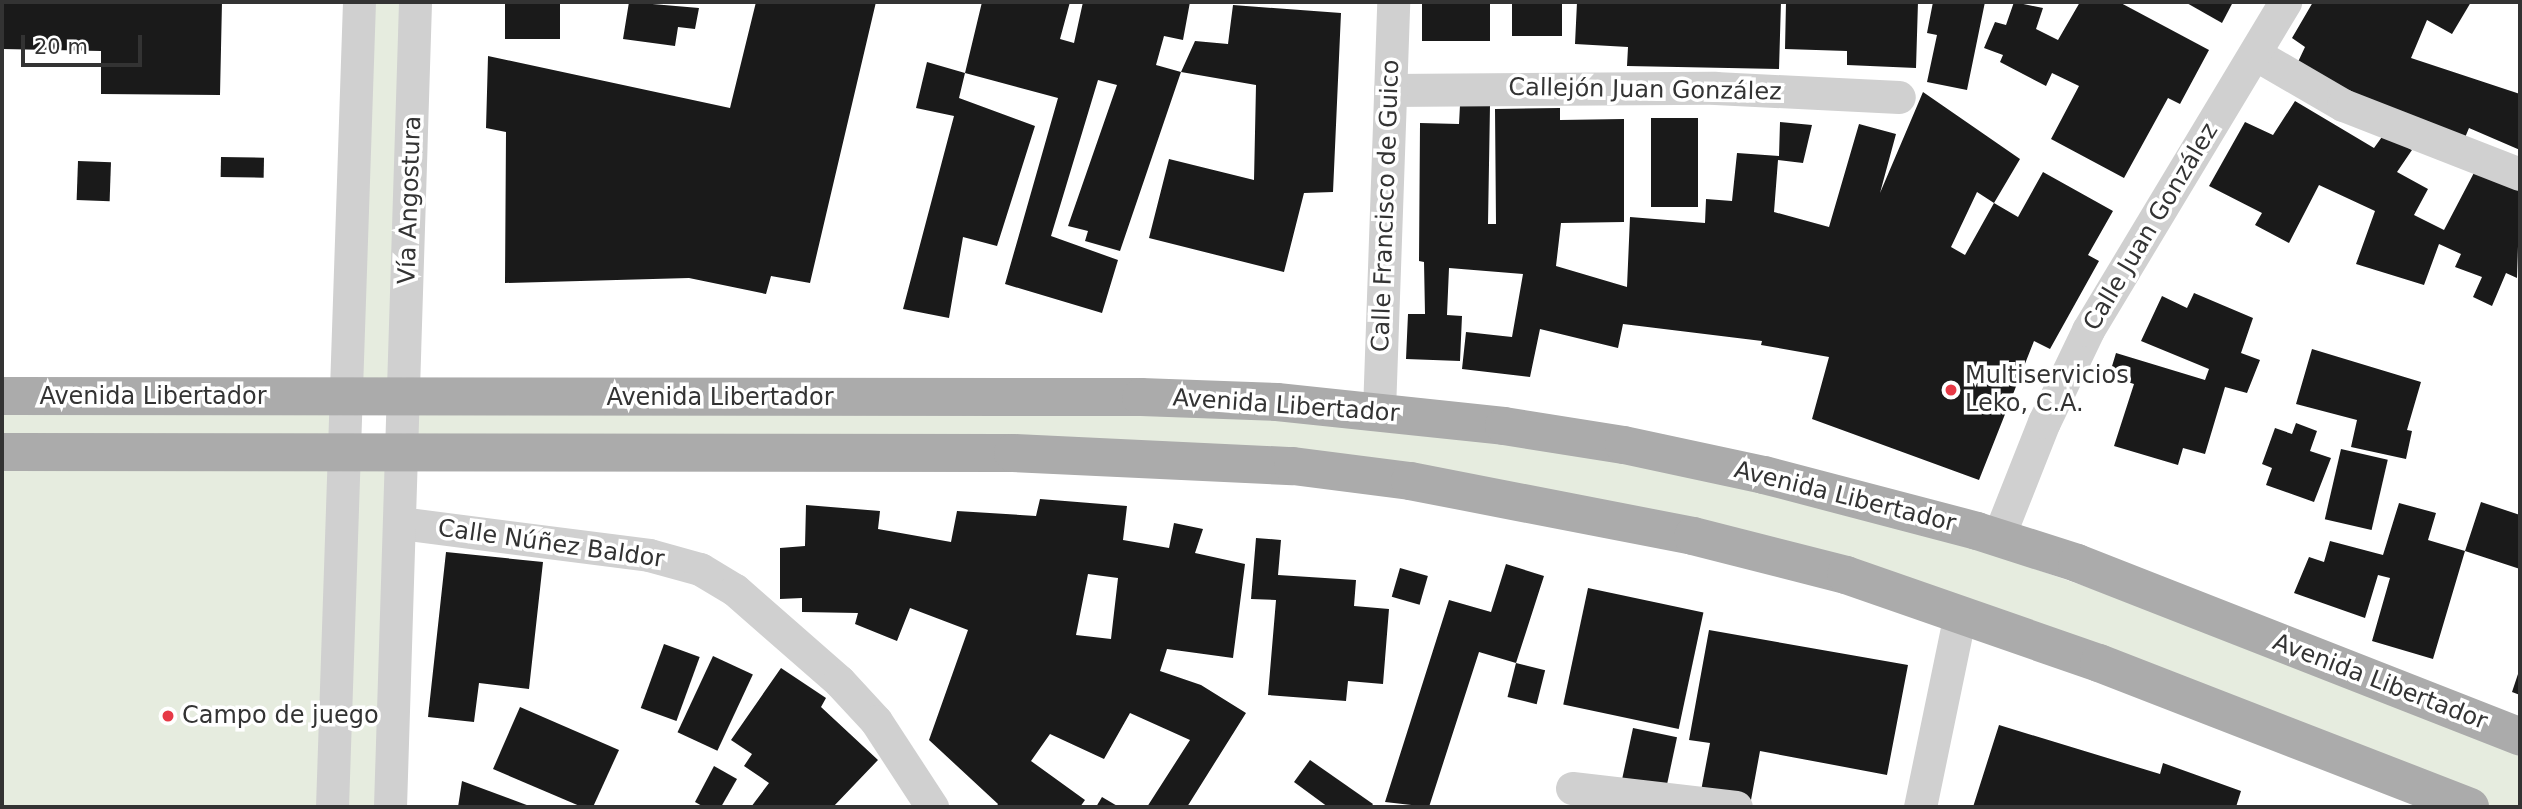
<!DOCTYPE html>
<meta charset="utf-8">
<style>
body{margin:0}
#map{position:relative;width:2522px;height:809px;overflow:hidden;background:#fff;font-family:"DejaVu Sans",sans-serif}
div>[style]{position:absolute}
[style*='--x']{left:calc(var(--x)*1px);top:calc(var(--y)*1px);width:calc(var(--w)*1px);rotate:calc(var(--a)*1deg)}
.green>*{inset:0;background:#e6ecdf}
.building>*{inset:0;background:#1a1a1a;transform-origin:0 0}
.minor>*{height:33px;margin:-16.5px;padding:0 16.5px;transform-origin:16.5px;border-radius:16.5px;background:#d0d0d0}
.primary>*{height:38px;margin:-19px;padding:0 19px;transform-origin:19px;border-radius:19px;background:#ababab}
.dots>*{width:19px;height:19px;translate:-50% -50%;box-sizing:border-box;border:4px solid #fff;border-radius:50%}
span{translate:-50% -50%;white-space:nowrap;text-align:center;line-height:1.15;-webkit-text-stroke:7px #fff;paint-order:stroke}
.street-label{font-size:24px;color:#333}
.poi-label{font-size:24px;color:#333}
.left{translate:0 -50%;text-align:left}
.frame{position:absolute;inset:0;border:4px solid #333;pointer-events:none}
.scale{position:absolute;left:21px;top:35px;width:121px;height:32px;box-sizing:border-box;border:4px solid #333;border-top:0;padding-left:9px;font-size:21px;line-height:24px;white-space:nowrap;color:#333;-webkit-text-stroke:5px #fff;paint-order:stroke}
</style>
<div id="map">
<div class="green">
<div style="clip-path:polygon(evenodd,359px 2px,415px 2px,404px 397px,1141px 397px,1764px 475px,2520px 737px,2520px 807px,2471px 807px,1960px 613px,1410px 481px,403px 451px,390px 807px,2px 807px,2px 396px,345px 397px,359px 2px,345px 397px,404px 398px,402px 451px,343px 451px,345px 397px)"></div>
</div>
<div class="building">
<div style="clip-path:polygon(2px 2px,222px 2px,220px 95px,101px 94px,101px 51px,2px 49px)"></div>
<div style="left:505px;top:2px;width:55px;height:37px"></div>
<div style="clip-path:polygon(629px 2px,699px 8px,695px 29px,678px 27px,675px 46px,623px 39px)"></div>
<div style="clip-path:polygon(756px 2px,876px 2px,810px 283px,771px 276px,766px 294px,689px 278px,505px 283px,506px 132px,486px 128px,488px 56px,730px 108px)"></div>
<div style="clip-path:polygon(982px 2px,1070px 2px,1060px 39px,1074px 43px,1083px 2px,1190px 2px,1183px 40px,1164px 36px,1156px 65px,1181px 72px,1120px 251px,1085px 241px,1088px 231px,1068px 226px,1117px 85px,1098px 80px,1051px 236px,1118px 260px,1102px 313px,1005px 284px,1058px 98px,965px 73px)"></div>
<div style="left:1422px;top:2px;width:68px;height:39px"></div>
<div style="left:1512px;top:2px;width:50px;height:34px"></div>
<div style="clip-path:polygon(1577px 2px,1781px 2px,1779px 69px,1627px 66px,1628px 47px,1575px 44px)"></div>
<div style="clip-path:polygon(1786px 2px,1918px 2px,1916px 68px,1847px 65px,1847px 51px,1785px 49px)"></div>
<div style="clip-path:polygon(1933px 2px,1985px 2px,1967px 90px,1927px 82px,1937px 35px,1927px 33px)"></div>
<div style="clip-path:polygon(2014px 2px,2043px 8px,2036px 29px,2058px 40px,2080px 2px,2119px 2px,2209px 50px,2180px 104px,2168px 98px,2124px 178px,2051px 139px,2079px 86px,2052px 73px,2046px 86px,2000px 62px,2003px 55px,1984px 48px,1995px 22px,2006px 25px)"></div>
<div style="clip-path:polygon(2185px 2px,2233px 2px,2222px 23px)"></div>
<div style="clip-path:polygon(2313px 2px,2471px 2px,2452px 34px,2427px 20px,2411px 58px,2520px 94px,2520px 150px,2469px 128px,2464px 140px,2386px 113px,2297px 64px,2305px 47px,2292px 38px)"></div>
<div style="clip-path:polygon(1233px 5px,1341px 13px,1333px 192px,1304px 193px,1284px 272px,1149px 238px,1169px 159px,1254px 180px,1256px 85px,1181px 72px,1195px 41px,1228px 44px)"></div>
<div style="clip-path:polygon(927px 62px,965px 73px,959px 98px,1035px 126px,997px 246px,963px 237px,949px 318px,903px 309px,954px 116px,916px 108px)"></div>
<div style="clip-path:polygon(1923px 92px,2020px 159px,1994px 203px,1977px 192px,1951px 247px,1965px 255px,1994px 203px,2018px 217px,2043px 172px,2113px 211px,2088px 255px,2099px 261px,2050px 349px,2034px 341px,1979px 480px,1812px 419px,1829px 357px,1761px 345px,1762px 341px,1623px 324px,1618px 348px,1540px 329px,1530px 377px,1462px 369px,1466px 332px,1512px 337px,1523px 274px,1449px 268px,1447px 315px,1462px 316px,1460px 361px,1406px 359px,1408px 314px,1425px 314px,1424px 262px,1419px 261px,1420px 123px,1459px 124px,1460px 105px,1490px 105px,1488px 224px,1496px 224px,1495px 109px,1560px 108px,1560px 120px,1624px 119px,1624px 222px,1561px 223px,1556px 266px,1627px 287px,1630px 217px,1705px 223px,1706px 199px,1732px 201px,1737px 153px,1779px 156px,1780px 122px,1812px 125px,1803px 163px,1778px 160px,1774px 212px,1829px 227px,1859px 124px,1896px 134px,1880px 193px)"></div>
<div style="clip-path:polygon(2295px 101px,2374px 148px,2384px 134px,2412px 150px,2397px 172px,2428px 189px,2414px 215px,2444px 230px,2477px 167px,2520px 184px,2517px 278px,2506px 273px,2492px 306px,2473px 297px,2482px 277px,2455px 267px,2461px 254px,2439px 244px,2424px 285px,2356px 264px,2375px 211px,2319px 185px,2289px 243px,2255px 225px,2262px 213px,2209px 186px,2245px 122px,2273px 135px)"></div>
<div style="left:1651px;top:118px;width:47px;height:89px"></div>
<div style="left:221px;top:157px;width:43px;height:20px;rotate:1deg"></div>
<div style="left:78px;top:161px;width:33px;height:39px;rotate:2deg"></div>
<div style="clip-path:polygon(2194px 293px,2253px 318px,2241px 353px,2260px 360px,2247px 393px,2225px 387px,2205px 454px,2183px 448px,2178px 465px,2114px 446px,2134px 384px,2109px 376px,2116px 353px,2205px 380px,2209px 369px,2141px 341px,2162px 296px,2187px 308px)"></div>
<div style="clip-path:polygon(2312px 349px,2421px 382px,2407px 430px,2412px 431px,2406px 459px,2351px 447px,2357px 420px,2296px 404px)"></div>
<div style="clip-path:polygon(2296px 423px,2317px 431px,2310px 451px,2331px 458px,2314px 502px,2266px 485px,2272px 468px,2262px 464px,2275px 428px,2292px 434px)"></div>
<div style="left:2341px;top:449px;width:48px;height:72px;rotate:13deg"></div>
<div style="clip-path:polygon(evenodd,1040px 499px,1127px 506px,1123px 540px,1169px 548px,1174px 523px,1203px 529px,1195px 553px,1245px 564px,1233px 658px,1167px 649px,1160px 671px,1201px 685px,1246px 713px,1187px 807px,1147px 807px,1190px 740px,1130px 713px,1104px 759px,1050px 734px,1031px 761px,1085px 800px,1080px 807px,996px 807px,998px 804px,929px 740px,968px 630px,910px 608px,897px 641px,855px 624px,858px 613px,802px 612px,802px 598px,780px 599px,780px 548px,805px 546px,806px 505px,880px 511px,878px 529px,951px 542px,957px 511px,1036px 516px,1040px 499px,1088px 574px,1118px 578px,1111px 639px,1076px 635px,1088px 574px)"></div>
<div style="clip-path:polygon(2481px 502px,2520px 515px,2520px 569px,2465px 551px,2433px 659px,2372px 641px,2390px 578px,2378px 575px,2365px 618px,2294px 593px,2309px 557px,2324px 562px,2330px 541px,2383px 555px,2399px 503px,2436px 513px,2428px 540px,2465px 551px)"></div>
<div style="clip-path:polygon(1256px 538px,1281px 540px,1278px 575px,1356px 580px,1354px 606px,1389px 609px,1383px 684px,1348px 681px,1346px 701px,1268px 695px,1276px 600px,1251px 599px)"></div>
<div style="clip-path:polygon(446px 552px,543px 562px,529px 689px,479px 683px,474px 722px,428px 717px)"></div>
<div style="clip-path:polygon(1506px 564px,1544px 576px,1516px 663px,1479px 652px,1429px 807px,1385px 802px,1449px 600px,1491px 612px)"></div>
<div style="left:1400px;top:568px;width:29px;height:30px;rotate:16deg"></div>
<div style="left:1588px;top:588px;width:118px;height:119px;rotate:12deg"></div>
<div style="clip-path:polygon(1709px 630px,1908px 665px,1887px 775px,1760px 751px,1751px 800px,1701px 791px,1710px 743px,1689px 740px)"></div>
<div style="left:664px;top:644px;width:38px;height:68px;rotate:20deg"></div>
<div style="left:713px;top:656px;width:44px;height:84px;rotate:25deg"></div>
<div style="left:1516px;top:663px;width:30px;height:35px;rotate:14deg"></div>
<div style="clip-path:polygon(781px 668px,826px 698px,821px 707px,878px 760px,833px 807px,751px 807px,769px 783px,744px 766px,752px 754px,731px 740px)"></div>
<div style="clip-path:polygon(2520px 668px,2520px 695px,2512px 692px)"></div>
<div style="clip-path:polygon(520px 707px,619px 750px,593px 807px,582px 807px,493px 769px)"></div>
<div style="clip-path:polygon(1999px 725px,2160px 774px,2163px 763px,2241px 791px,2236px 807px,1973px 807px)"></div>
<div style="left:1633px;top:728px;width:45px;height:55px;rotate:12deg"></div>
<div style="clip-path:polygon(1310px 760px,1373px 804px,1371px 807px,1328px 807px,1294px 782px)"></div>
<div style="clip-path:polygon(714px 766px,737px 779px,721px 807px,704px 807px,695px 802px)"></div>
<div style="clip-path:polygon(462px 781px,532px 807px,458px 807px)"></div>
<div style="clip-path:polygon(1102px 797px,1119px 807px,1096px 807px)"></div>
</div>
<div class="minor">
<div style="--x:2255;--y:54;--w:102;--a:30.1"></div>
<div style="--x:2343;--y:105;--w:190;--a:21.3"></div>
<div style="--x:1390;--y:90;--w:325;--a:-0.4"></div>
<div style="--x:1715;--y:88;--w:184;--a:2.8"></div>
<div style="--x:1379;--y:411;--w:409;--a:-88"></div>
<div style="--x:400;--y:523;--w:251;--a:7.3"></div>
<div style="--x:649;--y:555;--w:53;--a:15.4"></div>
<div style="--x:700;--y:569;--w:41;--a:31"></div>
<div style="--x:735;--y:590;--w:138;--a:41.2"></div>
<div style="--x:839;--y:681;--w:54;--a:47.2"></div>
<div style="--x:876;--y:721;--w:103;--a:56.9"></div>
<div style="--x:1998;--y:538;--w:125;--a:-68.4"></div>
<div style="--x:2044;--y:422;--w:102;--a:-64.4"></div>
<div style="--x:2088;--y:330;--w:383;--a:-59"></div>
<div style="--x:1572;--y:788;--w:165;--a:6.6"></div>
<div style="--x:332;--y:807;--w:805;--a:-88.08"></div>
<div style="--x:390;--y:807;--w:805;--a:-88.22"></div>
<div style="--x:1920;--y:807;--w:198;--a:-78.3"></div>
</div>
<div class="primary">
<div style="--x:2;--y:396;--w:1139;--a:0.05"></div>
<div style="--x:1141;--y:397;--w:136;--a:2.1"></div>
<div style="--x:1277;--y:402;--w:228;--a:6"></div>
<div style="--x:1504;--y:426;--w:121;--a:9"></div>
<div style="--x:1624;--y:445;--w:143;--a:12.1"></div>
<div style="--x:1764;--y:475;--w:220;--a:14.7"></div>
<div style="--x:1977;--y:531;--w:105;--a:17.7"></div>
<div style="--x:2077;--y:563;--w:476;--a:21.4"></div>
<div style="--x:2;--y:452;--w:1011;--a:0.06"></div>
<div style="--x:1013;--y:453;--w:280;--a:2.7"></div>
<div style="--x:1293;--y:466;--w:118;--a:7.3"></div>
<div style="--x:1410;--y:481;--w:288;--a:11"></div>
<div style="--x:1693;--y:536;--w:158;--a:14.3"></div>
<div style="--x:1846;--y:575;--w:268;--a:19.2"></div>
<div style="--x:2099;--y:663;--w:398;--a:21.2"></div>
</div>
<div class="dots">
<div style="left:1951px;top:390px;background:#e63946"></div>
<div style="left:168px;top:716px;background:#e63946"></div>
</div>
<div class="street-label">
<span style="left:1645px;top:90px;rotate:1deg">Callejón Juan González</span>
<span style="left:410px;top:200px;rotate:-88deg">Vía Angostura</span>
<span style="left:1386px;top:206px;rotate:-88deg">Calle Francisco de Guico</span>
<span style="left:2151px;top:227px;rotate:-59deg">Calle Juan González</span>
<span style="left:153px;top:397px">Avenida Libertador</span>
<span style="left:720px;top:398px">Avenida Libertador</span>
<span style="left:1286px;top:406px;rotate:4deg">Avenida Libertador</span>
<span style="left:1845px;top:497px;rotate:14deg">Avenida Libertador</span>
<span style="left:551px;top:544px;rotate:8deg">Calle Núñez Baldor</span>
<span style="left:2380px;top:682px;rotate:21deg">Avenida Libertador</span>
</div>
<div class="poi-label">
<span class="left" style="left:1965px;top:390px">Multiservicios<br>Leko, C.A.</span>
<span class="left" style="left:182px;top:716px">Campo de juego</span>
</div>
<div class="frame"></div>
<div class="scale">20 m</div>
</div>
